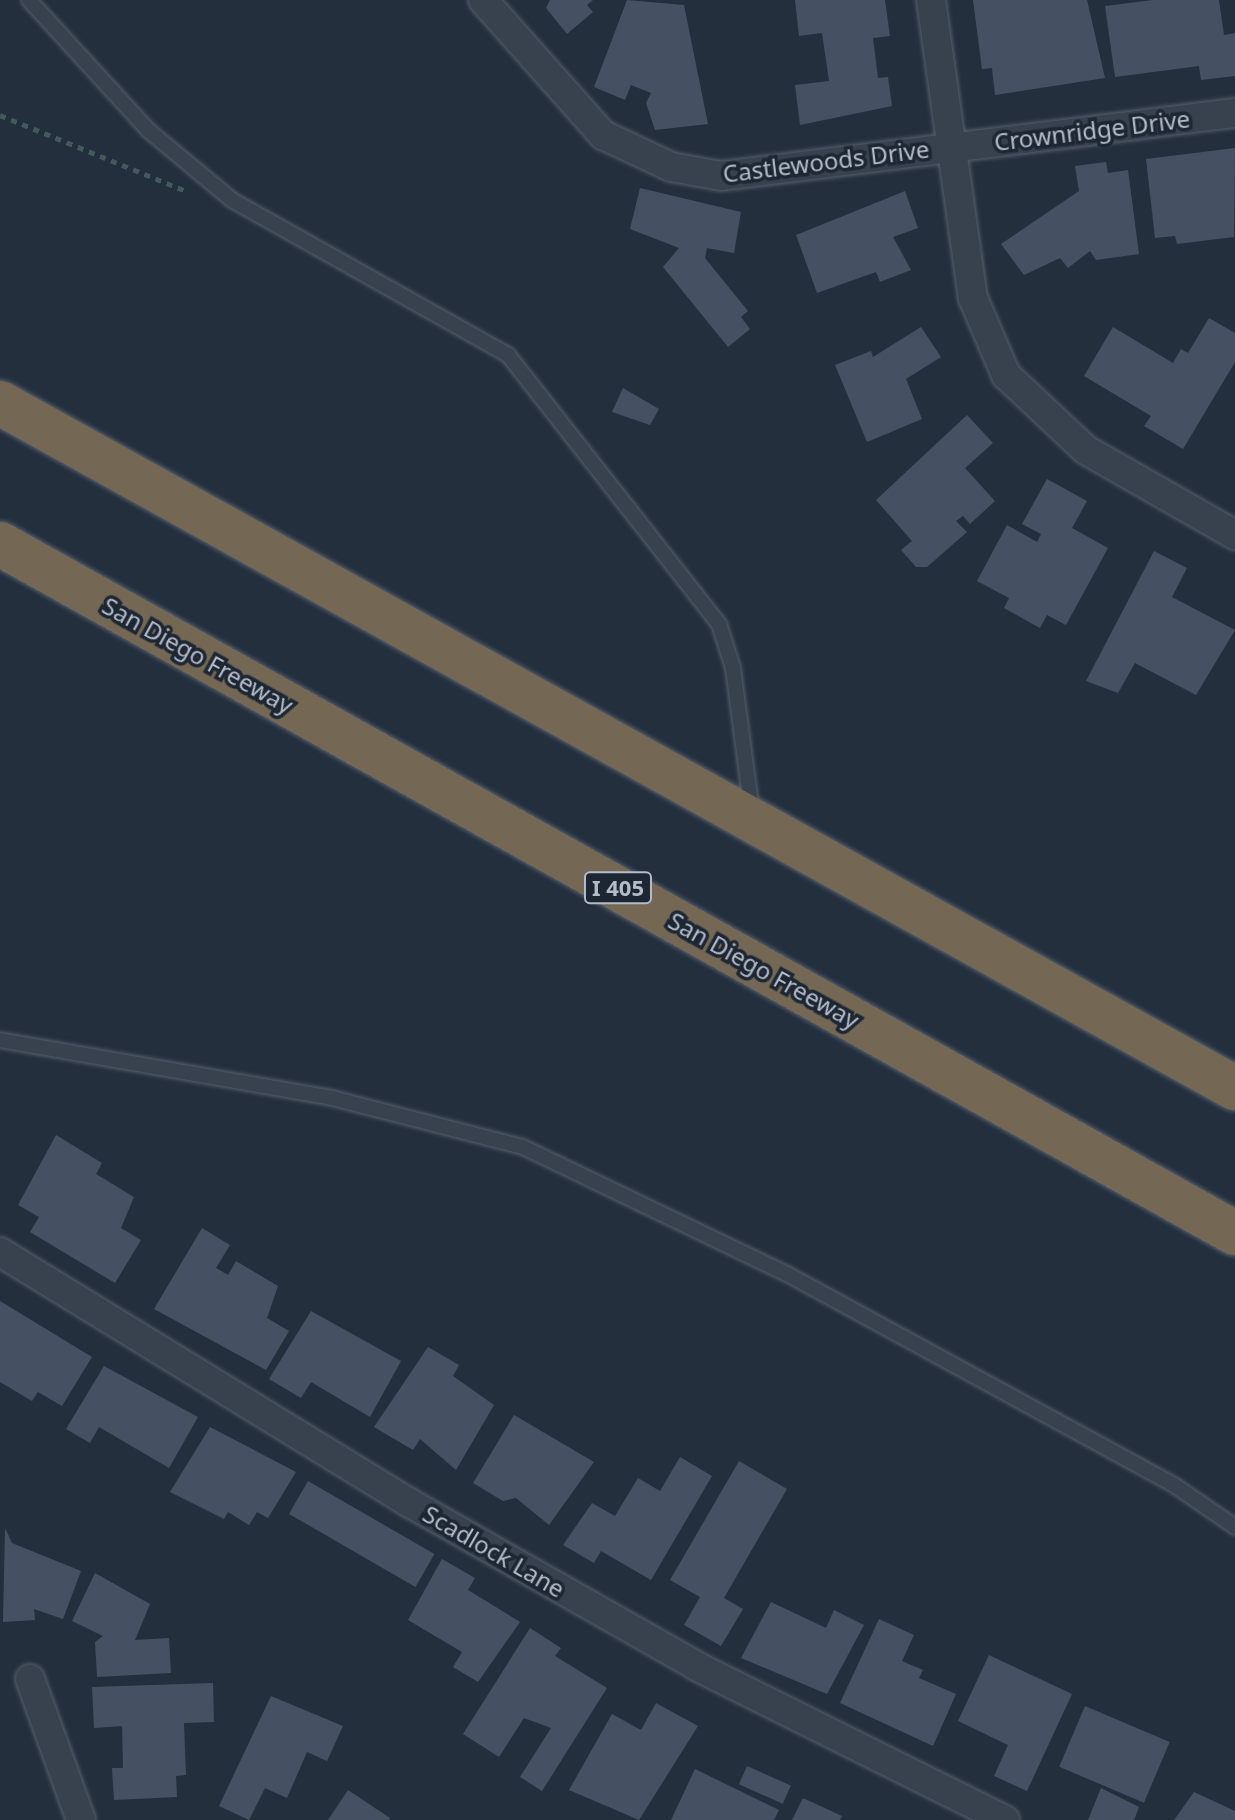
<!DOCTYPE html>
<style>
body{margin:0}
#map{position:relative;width:1235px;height:1820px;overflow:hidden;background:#242f3e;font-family:"Noto Sans",sans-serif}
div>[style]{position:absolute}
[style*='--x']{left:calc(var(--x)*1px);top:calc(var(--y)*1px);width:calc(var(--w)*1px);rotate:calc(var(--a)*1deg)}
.building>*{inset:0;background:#455162;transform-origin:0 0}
.path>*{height:5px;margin-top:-2.5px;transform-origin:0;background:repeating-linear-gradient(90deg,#44595c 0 6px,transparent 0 12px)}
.roads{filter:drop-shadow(0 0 2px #565f6c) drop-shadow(0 0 2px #565f6c)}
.service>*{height:14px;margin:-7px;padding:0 7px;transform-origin:7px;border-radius:7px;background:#38414e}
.minor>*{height:28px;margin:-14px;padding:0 14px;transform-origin:14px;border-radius:14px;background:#38414e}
.motorway>*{height:44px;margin:-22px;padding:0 22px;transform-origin:22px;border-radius:22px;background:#746855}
span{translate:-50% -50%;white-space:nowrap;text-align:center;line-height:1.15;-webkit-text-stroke:7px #1d2633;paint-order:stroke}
.shield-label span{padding:2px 6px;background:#1d2633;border:2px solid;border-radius:6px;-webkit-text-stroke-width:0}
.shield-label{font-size:22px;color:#b4bcc9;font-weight:700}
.street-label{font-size:24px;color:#b4bcc9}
</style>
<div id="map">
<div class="building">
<div style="clip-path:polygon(550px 0,593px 0,587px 5px,593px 12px,567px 34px,546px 8px)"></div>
<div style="clip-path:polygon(627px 0,684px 5px,708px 124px,655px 130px,646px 103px,651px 93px,631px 85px,625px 100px,594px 87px)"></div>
<div style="clip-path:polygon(795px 0,885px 0,890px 36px,873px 38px,878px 78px,888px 77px,892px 106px,800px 125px,795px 85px,829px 81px,822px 33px,799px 36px)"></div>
<div style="clip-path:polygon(973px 0,1087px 0,1105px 78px,995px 95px,992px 68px,982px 69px)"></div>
<div style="clip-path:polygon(1153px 0,1219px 0,1224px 35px,1235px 33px,1235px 76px,1201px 80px,1199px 66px,1115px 77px,1105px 6px)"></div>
<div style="clip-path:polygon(1235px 148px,1234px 237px,1177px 244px,1175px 236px,1155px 238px,1146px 159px)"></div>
<div style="clip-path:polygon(1106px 162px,1108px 173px,1128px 170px,1139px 254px,1096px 260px,1090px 251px,1068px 268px,1060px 258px,1024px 275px,1001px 244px,1079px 191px,1075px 166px)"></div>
<div style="clip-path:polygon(640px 188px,741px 212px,734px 253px,707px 248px,705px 258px,748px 311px,741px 317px,750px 329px,728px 347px,663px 267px,679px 248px,630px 229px)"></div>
<div style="clip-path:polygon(905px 191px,918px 228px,893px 237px,911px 270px,880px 282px,876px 272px,817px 293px,796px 235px)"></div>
<div style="clip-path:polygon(1209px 318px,1235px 333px,1235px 362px,1183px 449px,1144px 426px,1151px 416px,1084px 376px,1113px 327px,1173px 363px,1181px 349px,1188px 353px)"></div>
<div style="clip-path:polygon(921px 327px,941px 357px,906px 379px,922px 419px,867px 442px,835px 365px,871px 351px,873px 357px)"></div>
<div style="clip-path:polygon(623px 388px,659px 409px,650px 425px,612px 412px)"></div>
<div style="clip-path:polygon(967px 415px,993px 443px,965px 468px,995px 501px,970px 524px,963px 516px,956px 521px,967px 532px,927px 567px,916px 567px,901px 550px,912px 541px,876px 500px)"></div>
<div style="clip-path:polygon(1047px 479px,1087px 501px,1072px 528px,1108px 548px,1066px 625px,1047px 615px,1040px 628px,1004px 608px,1009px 598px,977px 581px,1007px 525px,1037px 542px,1041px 534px,1022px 524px)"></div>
<div style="clip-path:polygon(1154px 551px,1187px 568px,1172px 597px,1235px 630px,1196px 695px,1135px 663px,1118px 693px,1086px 681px)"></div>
<div style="clip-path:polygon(56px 1135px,102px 1163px,96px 1174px,134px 1197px,121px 1228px,141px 1240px,115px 1283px,30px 1232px,39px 1217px,18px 1205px)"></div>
<div style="clip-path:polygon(202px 1228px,230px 1245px,216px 1268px,228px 1275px,236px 1261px,278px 1286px,267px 1318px,289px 1331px,266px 1370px,154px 1309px)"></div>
<div style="clip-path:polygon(0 1301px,92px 1357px,62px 1406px,38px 1392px,32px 1401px,0 1382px)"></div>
<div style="clip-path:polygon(311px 1311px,401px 1361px,370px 1417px,311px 1382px,301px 1398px,269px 1379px)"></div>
<div style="clip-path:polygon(428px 1347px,459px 1365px,453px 1376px,494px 1405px,456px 1470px,420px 1439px,413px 1450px,374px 1427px)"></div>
<div style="clip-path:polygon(104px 1366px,198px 1417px,169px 1468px,99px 1427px,90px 1443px,66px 1429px)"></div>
<div style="clip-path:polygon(514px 1415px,594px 1462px,549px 1525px,516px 1498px,503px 1501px,473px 1483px)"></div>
<div style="clip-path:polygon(210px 1427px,296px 1472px,268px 1518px,257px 1512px,249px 1525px,228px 1512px,224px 1519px,170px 1492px)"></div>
<div style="clip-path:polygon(680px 1457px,712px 1476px,651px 1580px,601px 1551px,594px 1563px,563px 1545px,592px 1503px,615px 1516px,638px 1478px,660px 1491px)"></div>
<div style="clip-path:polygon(739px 1461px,787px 1489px,724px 1598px,743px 1609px,721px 1646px,684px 1625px,700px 1597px,670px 1580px)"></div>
<div style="left:308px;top:1481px;width:146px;height:38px;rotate:30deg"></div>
<div style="clip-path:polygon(5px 1528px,12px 1543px,81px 1571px,63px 1619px,34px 1609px,35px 1620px,3px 1622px)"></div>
<div style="clip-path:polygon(442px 1559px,475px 1578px,468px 1590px,520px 1622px,478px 1682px,453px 1667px,462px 1652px,408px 1620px)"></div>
<div style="clip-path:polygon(95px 1573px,150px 1604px,135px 1640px,169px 1638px,171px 1673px,97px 1677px,95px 1642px,103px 1636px,72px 1621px)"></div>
<div style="clip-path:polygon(771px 1602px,826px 1628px,834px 1610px,864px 1625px,827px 1694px,741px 1658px)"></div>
<div style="clip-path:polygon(879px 1619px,914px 1635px,902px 1661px,923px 1670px,919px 1678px,956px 1694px,933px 1746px,840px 1703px)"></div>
<div style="clip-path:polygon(530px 1628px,561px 1648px,555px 1656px,607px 1688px,542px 1791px,520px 1777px,551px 1728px,524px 1718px,499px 1757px,463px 1734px)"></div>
<div style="clip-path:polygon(989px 1655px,1072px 1694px,1027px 1791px,994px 1776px,1008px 1745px,958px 1721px)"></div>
<div style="clip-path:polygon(213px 1683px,214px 1722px,184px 1723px,186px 1775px,176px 1776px,177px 1797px,114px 1800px,112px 1768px,123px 1768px,122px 1726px,94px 1728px,92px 1687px)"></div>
<div style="clip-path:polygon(271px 1696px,343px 1726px,327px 1761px,307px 1752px,287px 1798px,265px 1788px,249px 1820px,219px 1806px)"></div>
<div style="clip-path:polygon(656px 1703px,698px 1726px,639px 1820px,569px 1790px,612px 1714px,641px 1730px)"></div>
<div style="left:1085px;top:1706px;width:92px;height:66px;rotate:23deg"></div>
<div style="left:747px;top:1766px;width:48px;height:20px;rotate:24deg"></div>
<div style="clip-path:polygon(695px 1769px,779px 1810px,774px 1820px,671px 1820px)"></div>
<div style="clip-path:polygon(1101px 1788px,1139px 1807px,1134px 1820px,1088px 1820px)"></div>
<div style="clip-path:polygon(348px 1790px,390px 1818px,389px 1820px,328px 1820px)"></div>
<div style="clip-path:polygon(1194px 1792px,1235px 1811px,1235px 1820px,1174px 1820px)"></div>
<div style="clip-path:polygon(803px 1798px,842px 1816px,840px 1820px,792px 1820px)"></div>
</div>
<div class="path">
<div style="--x:0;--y:115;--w:199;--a:22.2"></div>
</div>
<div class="roads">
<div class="service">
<div style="--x:29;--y:0;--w:176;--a:47.5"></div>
<div style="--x:148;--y:130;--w:109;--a:39.8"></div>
<div style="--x:232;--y:200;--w:317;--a:29.3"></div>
<div style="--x:508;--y:355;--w:342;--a:51.9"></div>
<div style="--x:719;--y:624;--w:46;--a:72.3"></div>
<div style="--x:733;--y:668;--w:145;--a:82.5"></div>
<div style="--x:0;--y:1040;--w:337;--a:9.9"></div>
<div style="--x:332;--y:1098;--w:197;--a:14.4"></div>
<div style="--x:523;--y:1147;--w:293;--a:25.7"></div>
<div style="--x:787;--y:1274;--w:441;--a:28.6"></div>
<div style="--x:1174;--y:1485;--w:74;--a:34.5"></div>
</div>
<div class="minor">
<div style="--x:483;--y:0;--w:181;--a:48.4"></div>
<div style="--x:603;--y:135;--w:75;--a:25.2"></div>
<div style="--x:671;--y:167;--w:51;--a:10.2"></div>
<div style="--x:721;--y:176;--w:518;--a:-6.99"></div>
<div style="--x:931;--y:0;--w:301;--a:82"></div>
<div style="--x:973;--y:298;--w:84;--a:66.8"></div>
<div style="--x:1006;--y:375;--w:110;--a:43.2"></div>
<div style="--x:1086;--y:450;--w:172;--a:29.7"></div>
<div style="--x:0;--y:1252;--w:479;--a:31.5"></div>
<div style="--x:408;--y:1502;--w:334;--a:29.6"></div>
<div style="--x:698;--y:1667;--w:343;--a:26.5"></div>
<div style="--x:30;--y:1679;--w:150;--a:70.1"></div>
</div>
<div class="motorway">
<div style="--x:0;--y:403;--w:1412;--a:29.02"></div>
<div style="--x:0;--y:544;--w:1414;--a:29.16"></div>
</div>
</div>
<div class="shield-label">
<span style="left:618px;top:888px">I 405</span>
</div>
<div class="street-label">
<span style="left:1092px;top:130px;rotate:-7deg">Crownridge Drive</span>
<span style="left:826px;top:161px;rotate:-7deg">Castlewoods Drive</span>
<span style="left:198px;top:655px;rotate:29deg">San Diego Freeway</span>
<span style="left:764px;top:970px;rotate:29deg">San Diego Freeway</span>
<span style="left:494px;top:1551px;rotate:30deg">Scadlock Lane</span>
</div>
</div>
